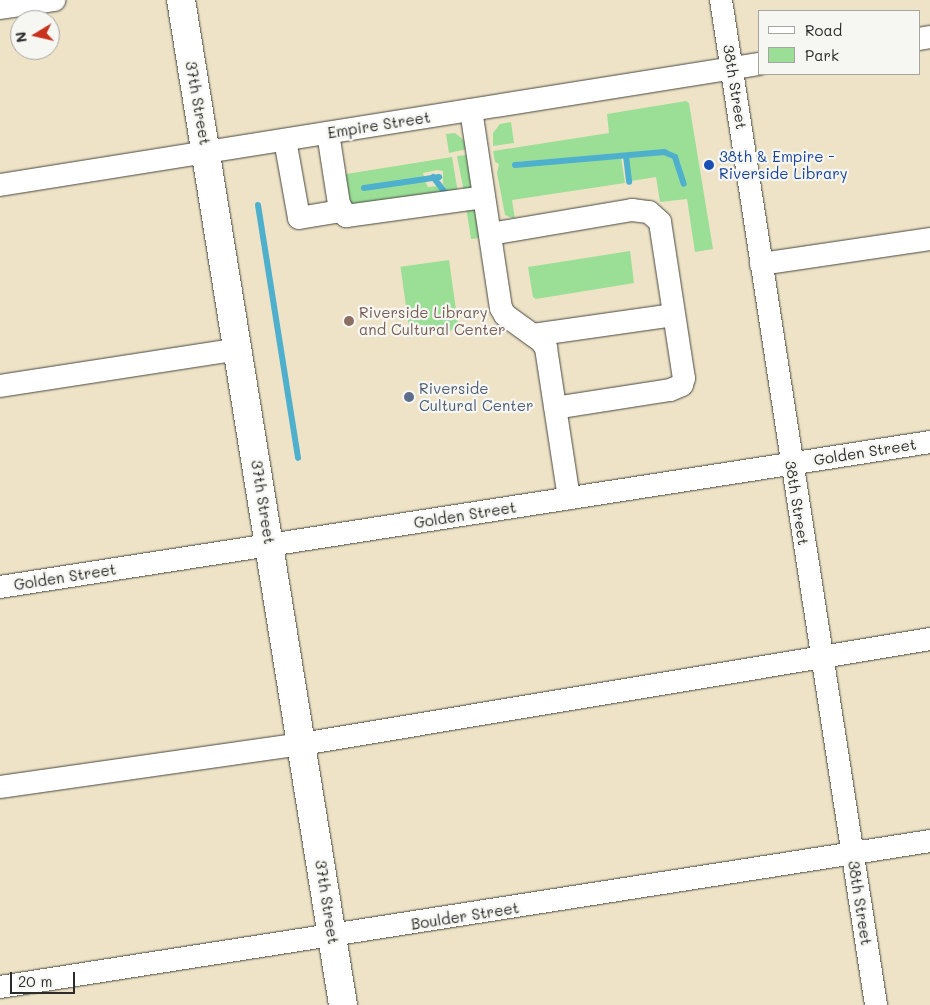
<!DOCTYPE html>
<style>
body{margin:0}
#map{position:relative;width:930px;height:1005px;overflow:hidden;background:#eee3c6;font-family:Mali,sans-serif}
div>[style]{position:absolute}
[style*='--x']{left:calc(var(--x)*1px);top:calc(var(--y)*1px);width:calc(var(--w)*1px);rotate:calc(var(--a)*1deg)}
.green>*{inset:0;background:#9bdf96;transform-origin:0 0}
.stream>*{height:6px;margin:-3px;padding:0 3px;transform-origin:3px;border-radius:3px;background:#4eb0cd}
.roads{filter:drop-shadow(0 0 1px #484742) drop-shadow(0 0 1px #484742)}
.minor>*{height:22px;margin:-11px;padding:0 11px;transform-origin:11px;border-radius:11px;background:#fff}
.major>*{height:28px;margin:-14px;padding:0 14px;transform-origin:14px;border-radius:14px;background:#fff}
.dots>*{width:14px;height:14px;translate:-50% -50%;box-sizing:border-box;border:2px solid #f6f6f2;border-radius:50%}
span{translate:-50% -50%;white-space:nowrap;text-align:center;line-height:1.15;-webkit-text-stroke:4.5px #f6f6f2;paint-order:stroke}
.street-label{font-size:15px;color:#2b2b2b}
.transit-label{font-size:15px;color:#164399}
.left{translate:0 -50%;text-align:left}
.education-label{font-size:15px;color:#785e54}
.service-label{font-size:15px;color:#4e5e75}
.legend{position:absolute;left:758px;top:10px;width:162px;height:65px;box-sizing:border-box;background:#f6f6f2;border:1px solid #a5a5a2;margin:0;padding:6px 9px;list-style:none;font-size:15px;color:#2b2b2b}
.legend li{display:flex;align-items:center;gap:10px;height:25px}
.legend b{width:25px;border:1px solid #a5a5a2}
.north{position:absolute;left:10px;top:10px;width:50px;height:50px;box-sizing:border-box;background:#f6f6f2;border:1px solid #a5a5a2;border-radius:50%;rotate:261deg;font-size:14px;font-weight:700;line-height:20px;text-align:center;color:#2b2b2b}
.north::after{content:'';display:block;margin:auto;width:18px;height:22px;background:#c8321e;clip-path:polygon(50% 0,100% 100%,50% 72%,0 100%)}
.scale{position:absolute;left:10px;top:972px;width:65px;height:22px;box-sizing:border-box;border:2px solid #2b2b2b;border-top:0;padding-left:6px;font-size:15px;line-height:18px;white-space:nowrap;color:#2b2b2b;-webkit-text-stroke:4px #f6f6f2;paint-order:stroke}
</style>
<div id="map">
<div class="green">
<div style="clip-path:polygon(686px 101px,689px 103px,713px 249px,695px 252px,687px 199px,660px 202px,656px 177px,631px 181px,628px 157px,662px 154px,674px 160px,685px 186px,680px 162px,671px 152px,661px 150px,516px 162px,512px 165px,516px 167px,621px 157px,625px 183px,512px 200px,515px 219px,505px 215px,497px 173px,499px 164px,495px 162px,493px 151px,609px 133px,607px 114px)"></div>
<div style="clip-path:polygon(511px 122px,514px 143px,493px 146px,493px 133px,500px 124px)"></div>
<div style="clip-path:polygon(455px 133px,465px 141px,467px 149px,449px 153px,446px 134px)"></div>
<div style="clip-path:polygon(468px 155px,472px 187px,464px 192px,457px 156px)"></div>
<div style="clip-path:polygon(452px 157px,458px 193px,450px 195px,443px 184px,443px 171px,437px 170px,423px 173px,424px 177px,361px 188px,425px 181px,428px 187px,439px 186px,444px 191px,352px 205px,340px 175px)"></div>
<div style="clip-path:polygon(466px 207px,473px 208px,478px 216px,480px 238px,471px 239px)"></div>
<div style="clip-path:polygon(630px 251px,634px 283px,536px 299px,533px 297px,528px 267px)"></div>
<div style="left:449px;top:260px;width:70px;height:49px;rotate:82deg"></div>
</div>
<div class="stream">
<div style="--x:626;--y:156;--w:26;--a:83"></div>
<div style="--x:515;--y:165;--w:150;--a:-5"></div>
<div style="--x:664;--y:152;--w:12;--a:24"></div>
<div style="--x:675;--y:157;--w:28;--a:72"></div>
<div style="--x:433;--y:177;--w:24;--a:52"></div>
<div style="--x:364;--y:188;--w:76;--a:-8.3"></div>
<div style="--x:258;--y:205;--w:256;--a:81"></div>
</div>
<div class="roads">
<div class="minor">
<div style="--x:721;--y:0;--w:1017;--a:81.23"></div>
<div style="--x:0;--y:8;--w:55;--a:-8.4"></div>
<div style="--x:919;--y:39;--w:11;--a:-10"></div>
<div style="--x:471;--y:110;--w:200;--a:81.4"></div>
<div style="--x:501;--y:308;--w:8;--a:60"></div>
<div style="--x:505;--y:315;--w:44;--a:35.8"></div>
<div style="--x:541;--y:341;--w:9;--a:54"></div>
<div style="--x:546;--y:348;--w:152;--a:81.3"></div>
<div style="--x:328;--y:133;--w:72;--a:81.2"></div>
<div style="--x:339;--y:204;--w:14;--a:60"></div>
<div style="--x:346;--y:216;--w:139;--a:-7.8"></div>
<div style="--x:285;--y:140;--w:79;--a:79.8"></div>
<div style="--x:299;--y:218;--w:43;--a:-9.5"></div>
<div style="--x:0;--y:185;--w:769;--a:-9.06"></div>
<div style="--x:490;--y:234;--w:144;--a:-9.6"></div>
<div style="--x:632;--y:210;--w:17;--a:7"></div>
<div style="--x:649;--y:212;--w:15;--a:42"></div>
<div style="--x:660;--y:222;--w:158;--a:81.3"></div>
<div style="--x:684;--y:378;--w:7;--a:106"></div>
<div style="--x:682;--y:385;--w:13;--a:157"></div>
<div style="--x:670;--y:390;--w:116;--a:171.1"></div>
<div style="--x:761;--y:264;--w:171;--a:-8.4"></div>
<div style="--x:533;--y:335;--w:142;--a:-8.1"></div>
<div style="--x:0;--y:386;--w:242;--a:-8.8"></div>
<div style="--x:0;--y:587;--w:941;--a:-8.86"></div>
<div style="--x:0;--y:787;--w:305;--a:-8.1"></div>
<div style="--x:302;--y:744;--w:637;--a:-9.49"></div>
<div style="--x:0;--y:987;--w:941;--a:-8.92"></div>
</div>
<div class="major">
<div style="--x:181;--y:0;--w:1018;--a:80.84"></div>
</div>
</div>
<div class="dots">
<div style="left:709px;top:165px;background:#1a4fb4"></div>
<div style="left:349px;top:321px;background:#8d6e63"></div>
<div style="left:409px;top:397px;background:#5c6f8a"></div>
</div>
<div class="street-label">
<span style="left:735px;top:87px;rotate:81deg">38th Street</span>
<span style="left:198px;top:103px;rotate:80deg">37th Street</span>
<span style="left:379px;top:125px;rotate:-9deg">Empire Street</span>
<span style="left:865px;top:452px;rotate:-9deg">Golden Street</span>
<span style="left:263px;top:502px;rotate:81deg">37th Street</span>
<span style="left:797px;top:503px;rotate:81deg">38th Street</span>
<span style="left:465px;top:515px;rotate:-9deg">Golden Street</span>
<span style="left:65px;top:577px;rotate:-9deg">Golden Street</span>
<span style="left:327px;top:902px;rotate:81deg">37th Street</span>
<span style="left:860px;top:903px;rotate:81deg">38th Street</span>
<span style="left:465px;top:916px;rotate:-9deg">Boulder Street</span>
</div>
<div class="transit-label">
<span class="left" style="left:719px;top:165px">38th &amp; Empire -<br>Riverside Library</span>
</div>
<div class="education-label">
<span class="left" style="left:359px;top:321px">Riverside Library<br>and Cultural Center</span>
</div>
<div class="service-label">
<span class="left" style="left:419px;top:397px">Riverside<br>Cultural Center</span>
</div>
<ul class="legend">
<li><b style="height:6px;background:#fff"></b>Road</li>
<li><b style="height:14px;background:#9bdf96"></b>Park</li>
</ul>
<div class="north">N</div>
<div class="scale">20 m</div>
</div>
